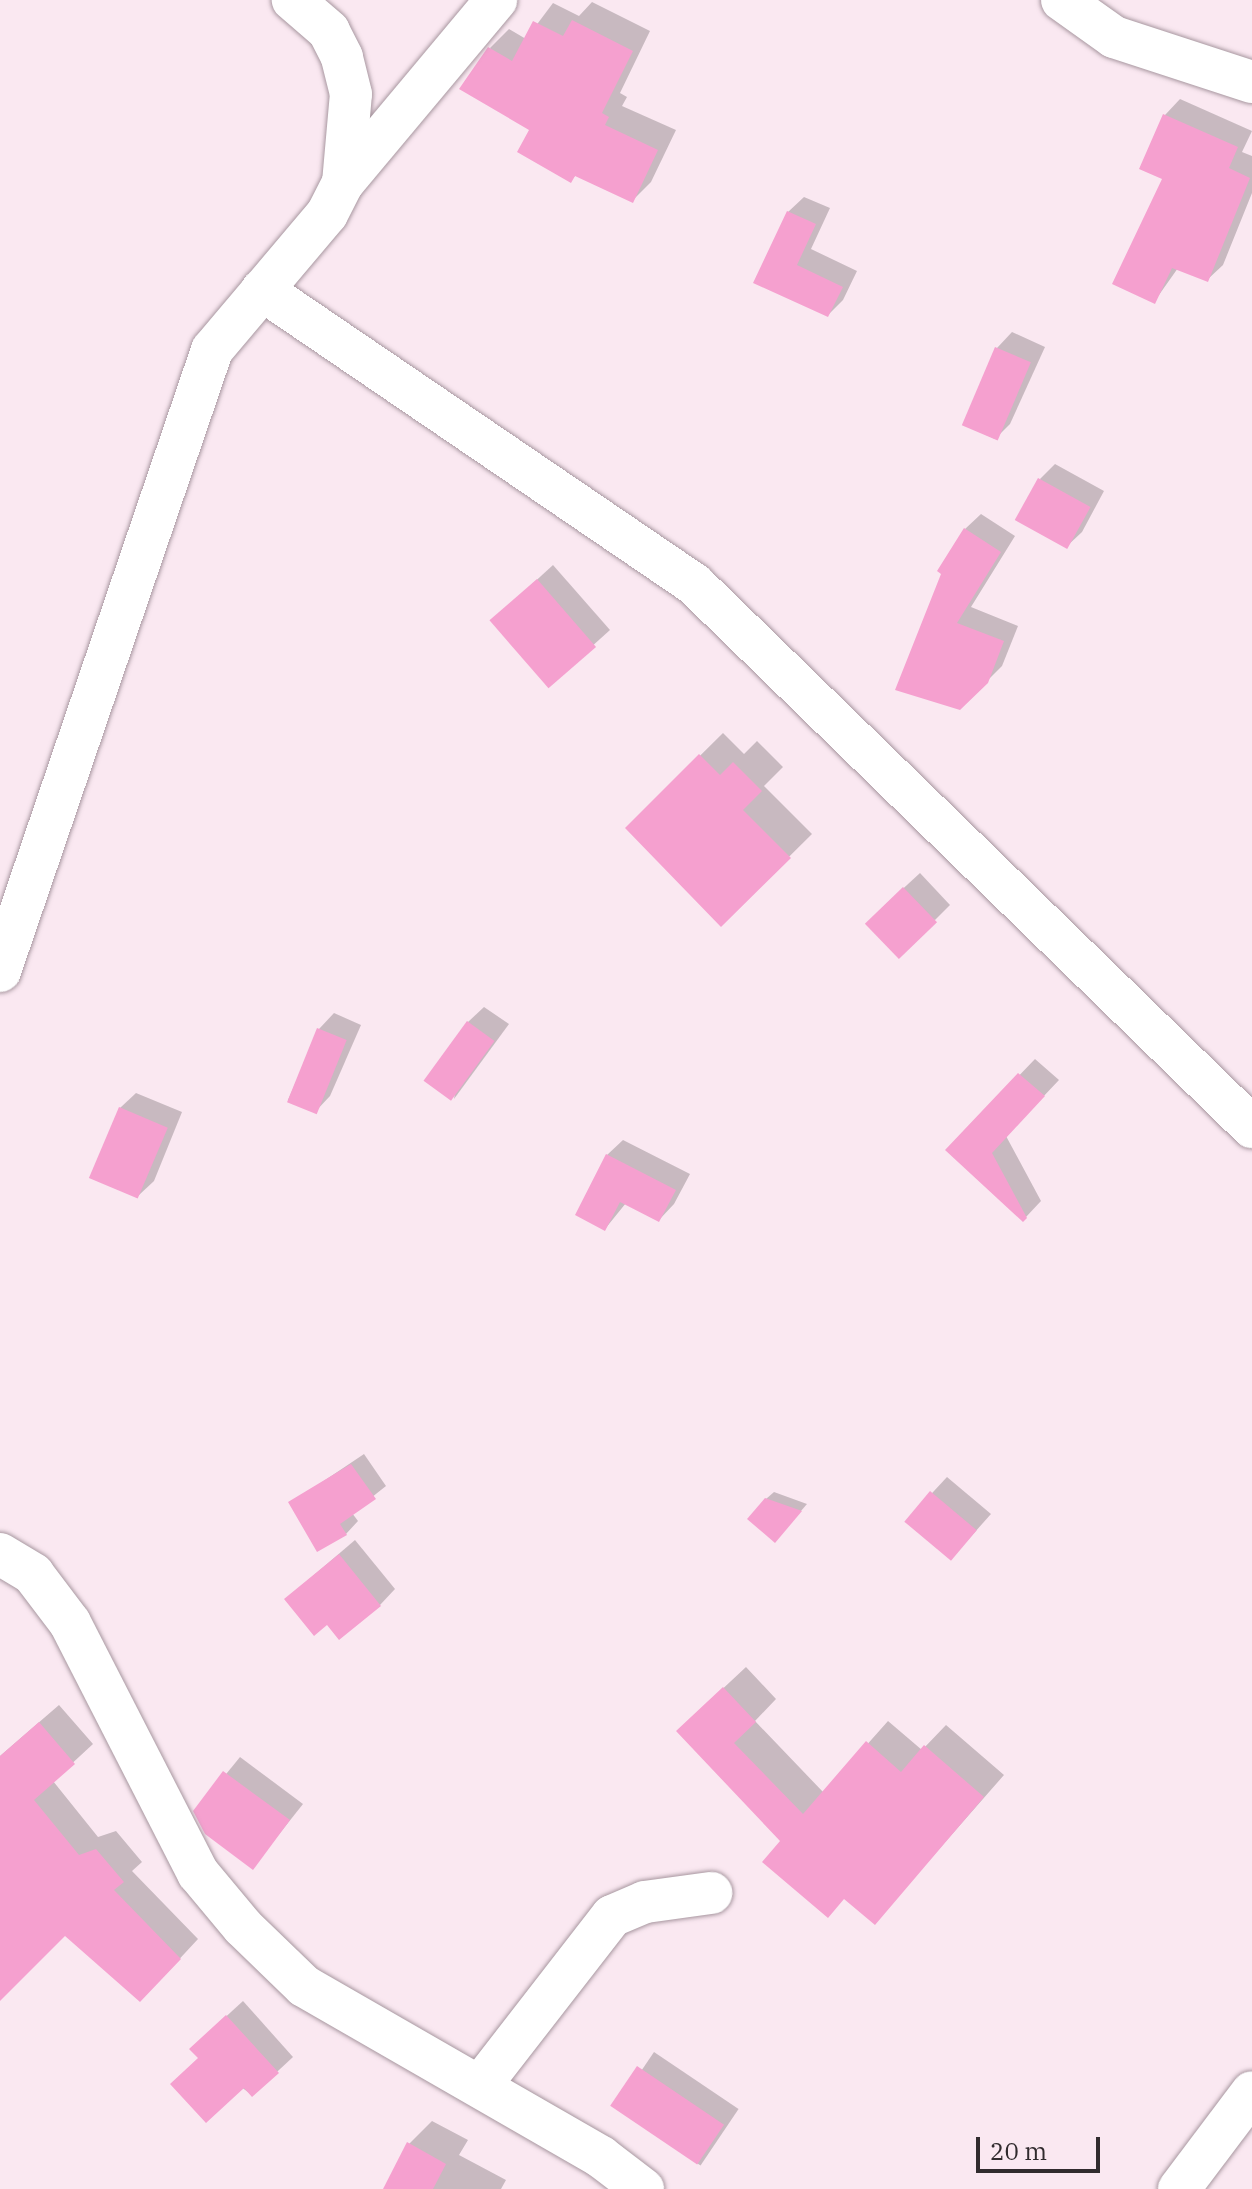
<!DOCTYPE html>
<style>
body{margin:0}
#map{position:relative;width:1252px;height:2189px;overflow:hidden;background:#fae8f1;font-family:"IBM Plex Serif",serif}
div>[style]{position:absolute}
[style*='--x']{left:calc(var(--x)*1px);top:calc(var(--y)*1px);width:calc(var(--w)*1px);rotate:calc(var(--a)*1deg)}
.shadow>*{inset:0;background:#0003;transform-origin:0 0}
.building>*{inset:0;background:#f5a0cf;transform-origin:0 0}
.roads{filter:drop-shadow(0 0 2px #a897a0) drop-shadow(0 0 2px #a897a0)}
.minor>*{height:42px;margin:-21px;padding:0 21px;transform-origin:21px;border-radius:21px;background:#fff}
span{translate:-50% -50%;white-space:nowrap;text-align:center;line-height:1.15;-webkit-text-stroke:6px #fae8f1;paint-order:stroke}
.scale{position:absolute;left:976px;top:2137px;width:124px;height:36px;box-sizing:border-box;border:4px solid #312b2e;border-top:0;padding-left:10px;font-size:24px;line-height:28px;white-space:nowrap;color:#312b2e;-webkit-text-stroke:6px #fae8f1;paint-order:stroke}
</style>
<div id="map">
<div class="shadow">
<div style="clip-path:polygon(592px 2px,650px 31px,620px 93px,627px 97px,622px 106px,676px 130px,651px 182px,632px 201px,576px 175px,570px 181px,532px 129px,490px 48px,509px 29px,526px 39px,553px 3px,579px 16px)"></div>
<div style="clip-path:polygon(1180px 99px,1252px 131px,1242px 152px,1252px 156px,1252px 193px,1223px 265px,1207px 280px,1178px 268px,1154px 302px,1164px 178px,1141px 168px,1165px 115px)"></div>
<div style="clip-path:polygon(804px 197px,830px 208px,811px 249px,857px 271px,843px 300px,828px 315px,756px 282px,788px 212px)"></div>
<div style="clip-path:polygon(1012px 332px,1045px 347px,1010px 424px,995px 439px,963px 424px,997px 348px)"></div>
<div style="clip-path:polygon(1055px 464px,1104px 491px,1082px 532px,1066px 547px,1040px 479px)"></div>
<div style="clip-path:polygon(981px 514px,1015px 536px,971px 607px,1018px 626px,1002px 666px,960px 708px,897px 689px,965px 529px)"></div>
<div style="clip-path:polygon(553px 565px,610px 630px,549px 685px,505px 609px)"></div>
<div style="clip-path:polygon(723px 733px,744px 754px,757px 741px,783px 767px,764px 786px,812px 834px,721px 924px,627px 828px)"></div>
<div style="clip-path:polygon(920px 873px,950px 905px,935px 920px,882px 908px)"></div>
<div style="clip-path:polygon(484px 1007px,509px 1024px,454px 1099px,468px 1022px)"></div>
<div style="clip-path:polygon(334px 1013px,361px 1025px,330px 1096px,315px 1112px,288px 1100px,319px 1029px)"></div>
<div style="clip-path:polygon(1035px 1059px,1059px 1080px,1006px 1136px,1041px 1201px,1026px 1217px,948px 1150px)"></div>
<div style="clip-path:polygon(136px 1093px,182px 1112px,154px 1181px,138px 1196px,120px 1108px)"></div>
<div style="clip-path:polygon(623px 1140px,690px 1174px,674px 1204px,659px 1220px,626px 1203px,605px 1229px,607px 1155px)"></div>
<div style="clip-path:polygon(364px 1454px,386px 1486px,352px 1513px,358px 1521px,346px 1534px,291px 1503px)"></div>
<div style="clip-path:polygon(947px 1477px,991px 1514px,966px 1542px,907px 1520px)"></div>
<div style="clip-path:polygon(774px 1492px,807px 1504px,782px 1533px,766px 1499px)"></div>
<div style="clip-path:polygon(355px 1540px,395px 1589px,380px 1605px,327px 1622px,286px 1599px)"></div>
<div style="clip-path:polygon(746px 1667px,776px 1699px,755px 1721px,824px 1793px,888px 1721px,922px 1750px,946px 1725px,1004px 1775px,875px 1922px,783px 1840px,700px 1710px)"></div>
<div style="clip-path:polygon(59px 1705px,93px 1744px,53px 1781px,98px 1837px,116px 1831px,142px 1862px,132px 1871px,198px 1939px,159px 1981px,65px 1933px,0 1998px,0 1756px)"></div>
<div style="clip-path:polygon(240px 1757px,303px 1804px,253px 1867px,196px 1811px)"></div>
<div style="clip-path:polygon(243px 2001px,293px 2057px,252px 2095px,200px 2057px,207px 2034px)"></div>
<div style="left:654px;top:2052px;width:102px;height:68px;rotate:34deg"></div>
<div style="clip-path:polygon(432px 2121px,468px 2140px,459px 2155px,506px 2180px,501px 2189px,385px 2189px,409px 2144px)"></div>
</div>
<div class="building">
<div style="clip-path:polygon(572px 20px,633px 51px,602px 113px,609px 117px,605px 125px,658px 150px,633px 203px,575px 176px,571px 183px,517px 152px,529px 130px,459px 89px,488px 47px,512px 61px,533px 21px,563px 36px)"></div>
<div style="clip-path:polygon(1163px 114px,1238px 147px,1229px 168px,1250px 178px,1208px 282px,1172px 268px,1155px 304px,1112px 284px,1162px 179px,1139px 169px)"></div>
<div style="clip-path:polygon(787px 211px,816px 224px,797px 265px,843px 287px,828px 317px,753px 283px)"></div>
<div style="left:995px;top:347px;width:39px;height:85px;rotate:23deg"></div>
<div style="left:1038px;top:478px;width:60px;height:48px;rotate:29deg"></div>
<div style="clip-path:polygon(964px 528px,1001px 552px,957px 623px,1004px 641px,988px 683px,960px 710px,895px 690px,941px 574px,937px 571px)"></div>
<div style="left:537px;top:579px;width:90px;height:63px;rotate:49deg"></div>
<div style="clip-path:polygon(699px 754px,720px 775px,733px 762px,762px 791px,743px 810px,791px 858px,721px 927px,625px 828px)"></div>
<div style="left:903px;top:887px;width:49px;height:53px;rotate:46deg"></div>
<div style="left:467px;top:1021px;width:34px;height:74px;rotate:36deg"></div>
<div style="left:317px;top:1028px;width:32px;height:80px;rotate:22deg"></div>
<div style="clip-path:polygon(1018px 1073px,1045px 1096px,992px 1153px,1027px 1218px,1023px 1222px,945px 1150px)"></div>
<div style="left:119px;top:1107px;width:53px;height:77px;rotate:23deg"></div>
<div style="clip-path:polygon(606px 1154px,676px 1190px,659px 1222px,620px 1202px,605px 1231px,575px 1215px)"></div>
<div style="clip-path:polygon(351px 1464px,376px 1499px,340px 1524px,347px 1535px,317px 1552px,288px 1502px)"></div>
<div style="left:930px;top:1491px;width:61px;height:40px;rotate:40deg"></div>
<div style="clip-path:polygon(765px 1498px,802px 1511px,775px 1543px,747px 1519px)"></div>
<div style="clip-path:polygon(339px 1554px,381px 1606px,339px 1640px,327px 1625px,314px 1636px,284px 1599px)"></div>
<div style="clip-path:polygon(723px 1687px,756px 1722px,734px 1743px,803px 1814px,866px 1741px,901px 1772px,924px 1745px,984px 1797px,875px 1925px,844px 1899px,828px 1918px,762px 1862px,780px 1841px,676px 1731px)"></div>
<div style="clip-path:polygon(39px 1722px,75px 1764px,34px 1800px,79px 1855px,96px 1849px,124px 1882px,114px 1890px,181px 1959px,140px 2002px,65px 1936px,0 2001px,0 1756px)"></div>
<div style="clip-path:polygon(223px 1771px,290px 1820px,253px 1870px,205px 1834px,193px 1811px)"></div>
<div style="clip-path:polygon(226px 2015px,279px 2073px,252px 2097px,244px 2088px,206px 2123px,170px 2084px,198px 2058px,189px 2049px)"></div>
<div style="left:637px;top:2066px;width:105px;height:48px;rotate:34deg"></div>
<div style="clip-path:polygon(407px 2142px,446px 2164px,433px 2189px,383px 2189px)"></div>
</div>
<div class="roads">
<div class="minor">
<div style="--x:1062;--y:0;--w:64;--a:35.4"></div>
<div style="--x:1114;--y:37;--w:145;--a:18.1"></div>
<div style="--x:343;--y:183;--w:239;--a:-50.1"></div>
<div style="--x:262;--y:290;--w:523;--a:34.24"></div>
<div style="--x:694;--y:584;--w:779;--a:44.22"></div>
<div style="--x:0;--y:971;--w:656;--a:-71.15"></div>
<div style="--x:212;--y:350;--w:178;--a:-49.8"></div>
<div style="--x:327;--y:214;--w:35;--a:-63"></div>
<div style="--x:343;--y:183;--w:89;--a:-84.9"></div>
<div style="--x:351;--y:94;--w:38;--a:-104"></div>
<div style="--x:342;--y:57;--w:29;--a:-117"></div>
<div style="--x:329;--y:31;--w:48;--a:-139.3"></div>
<div style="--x:0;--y:1554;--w:39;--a:31"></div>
<div style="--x:33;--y:1574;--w:61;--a:52.9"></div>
<div style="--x:70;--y:1623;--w:281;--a:62.9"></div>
<div style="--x:198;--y:1873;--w:70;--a:50.2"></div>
<div style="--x:243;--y:1927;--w:85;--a:44"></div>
<div style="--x:304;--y:1986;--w:343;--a:29.9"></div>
<div style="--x:601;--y:2157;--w:53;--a:37.3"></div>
<div style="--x:480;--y:2086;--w:215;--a:-52.2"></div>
<div style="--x:612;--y:1916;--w:36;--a:-23"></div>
<div style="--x:645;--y:1902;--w:67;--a:-7.8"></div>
<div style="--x:1179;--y:2189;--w:121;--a:-53"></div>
</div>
</div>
<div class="scale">20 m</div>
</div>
